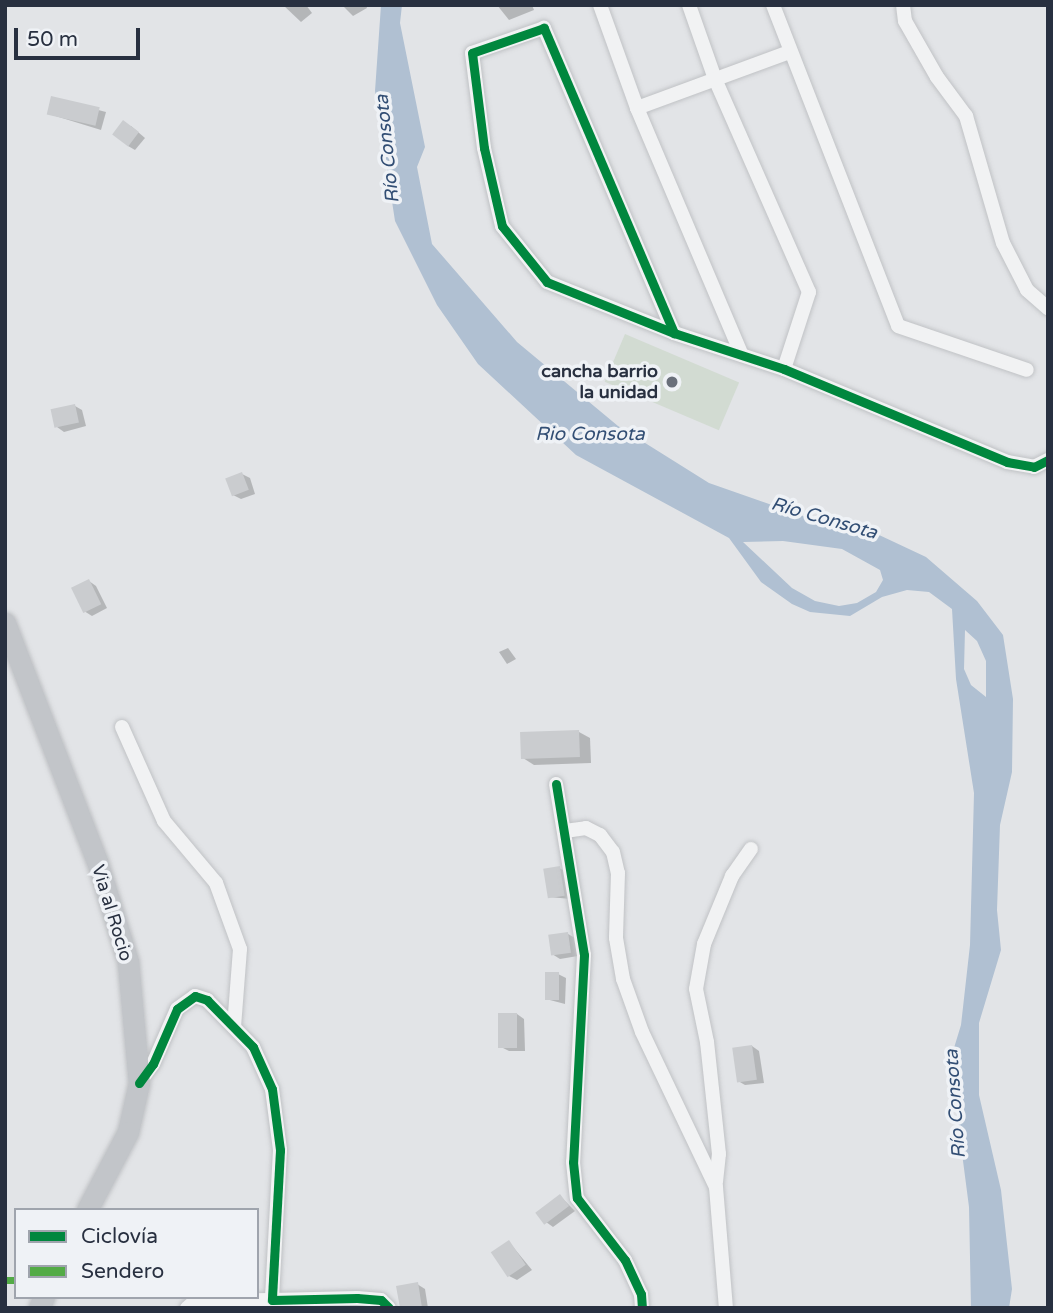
<!DOCTYPE html>
<meta charset="utf-8">
<style>
body{margin:0}
#map{position:relative;width:1053px;height:1313px;overflow:hidden;background:#e2e4e7;font-family:"Varela Round",sans-serif}
div>[style]{position:absolute}
[style*='--x']{left:calc(var(--x)*1px);top:calc(var(--y)*1px);width:calc(var(--w)*1px);rotate:calc(var(--a)*1deg)}
.green>*{inset:0;background:#d2dbd2;transform-origin:0 0}
.water>*{inset:0;background:#b0c0d2}
.shadow>*{inset:0;background:#0003}
.building>*{inset:0;background:#cacccf;transform-origin:0 0}
.roads{filter:drop-shadow(0 0 2px #c0c2c5) drop-shadow(0 0 2px #c0c2c5)}
.street>*{height:14px;margin:-7px;padding:0 7px;transform-origin:7px;border-radius:7px;background:#f1f2f3}
.secondary>*{height:21px;margin:-10.5px;padding:0 10.5px;transform-origin:10.5px;border-radius:10.5px;background:#c2c5c9}
.quiet>*{height:7px;margin-top:-3.5px;transform-origin:0;background:repeating-linear-gradient(90deg,#53ab46 0 14px,transparent 0 21px)}
.cycleway>*{height:9px;margin:-4.5px;padding:0 4.5px;transform-origin:4.5px;border-radius:4.5px;background:#00873e}
.dots>*{width:19px;height:19px;translate:-50% -50%;box-sizing:border-box;border:4px solid #eff2f6;border-radius:50%}
span{translate:-50% -50%;white-space:nowrap;text-align:center;line-height:1.15;-webkit-text-stroke:7px #eff2f6;paint-order:stroke}
.poi-label{font-size:18px;color:#283040;font-weight:700}
.right{translate:-100% -50%;text-align:right}
.street-label{font-size:18px;color:#283040}
.water-label{font-size:19px;color:#324e74;font-style:italic}
.frame{position:absolute;inset:0;border:7px solid #283040;pointer-events:none}
.legend{position:absolute;left:14px;top:1208px;width:245px;height:91px;box-sizing:border-box;background:#eff2f6;border:2px solid #9fa4ad;margin:0;padding:9px 12px;list-style:none;font-size:21px;color:#283040}
.legend li{display:flex;align-items:center;gap:14px;height:35px}
.legend b{width:35px;border:2px solid #9fa4ad}
.scale{position:absolute;left:14px;top:28px;width:126px;height:32px;box-sizing:border-box;border:4px solid #283040;border-top:0;padding-left:9px;font-size:21px;line-height:24px;white-space:nowrap;color:#283040;-webkit-text-stroke:5px #eff2f6;paint-order:stroke}
</style>
<div id="map">
<div class="green">
<div style="left:625px;top:334px;width:124px;height:52px;rotate:23deg"></div>
</div>
<div class="water">
<div style="clip-path:polygon(evenodd,381px 5px,402px 5px,400px 23px,425px 147px,417px 167px,432px 244px,517px 342px,618px 426px,709px 483px,823px 523px,877px 534px,926px 557px,977px 601px,1003px 635px,1013px 699px,1012px 772px,1000px 825px,997px 910px,1001px 950px,979px 1023px,979px 1095px,1001px 1190px,1012px 1289px,1009px 1308px,971px 1308px,969px 1207px,950px 1061px,961px 1025px,970px 945px,974px 793px,956px 679px,952px 609px,929px 592px,907px 590px,882px 597px,850px 616px,810px 612px,792px 604px,761px 582px,729px 538px,576px 455px,478px 364px,437px 305px,395px 221px,375px 91px,381px 5px,783px 541px,842px 549px,880px 570px,883px 580px,876px 592px,857px 603px,839px 606px,815px 601px,792px 588px,743px 542px,783px 541px,381px 5px,965px 630px,977px 641px,986px 661px,986px 697px,971px 685px,964px 669px,965px 630px)"></div>
</div>
<div class="shadow">
<div style="clip-path:polygon(283px 5px,306px 5px,312px 13px,301px 22px)"></div>
<div style="clip-path:polygon(342px 5px,366px 5px,367px 8px,353px 16px)"></div>
<div style="clip-path:polygon(497px 5px,532px 5px,534px 10px,509px 20px)"></div>
<div style="clip-path:polygon(52px 98px,106px 112px,101px 130px,49px 114px)"></div>
<div style="clip-path:polygon(131px 126px,145px 138px,135px 150px,128px 146px)"></div>
<div style="clip-path:polygon(75px 406px,82px 410px,86px 426px,64px 432px,57px 427px)"></div>
<div style="clip-path:polygon(242px 474px,250px 478px,255px 494px,241px 499px,233px 495px)"></div>
<div style="clip-path:polygon(89px 581px,96px 586px,107px 608px,92px 616px,84px 611px)"></div>
<div style="clip-path:polygon(508px 648px,516px 659px,507px 664px,499px 652px)"></div>
<div style="clip-path:polygon(579px 732px,590px 738px,591px 763px,534px 765px,523px 758px)"></div>
<div style="clip-path:polygon(559px 868px,567px 872px,571px 899px,549px 897px)"></div>
<div style="clip-path:polygon(568px 934px,575px 938px,578px 956px,560px 959px,552px 954px)"></div>
<div style="clip-path:polygon(558px 974px,566px 978px,565px 1004px,546px 999px)"></div>
<div style="clip-path:polygon(517px 1014px,524px 1019px,525px 1051px,509px 1051px,501px 1047px)"></div>
<div style="clip-path:polygon(752px 1046px,759px 1051px,764px 1083px,745px 1085px,738px 1081px)"></div>
<div style="clip-path:polygon(560px 1196px,575px 1211px,553px 1227px,546px 1222px)"></div>
<div style="clip-path:polygon(509px 1242px,532px 1270px,517px 1280px,509px 1276px)"></div>
<div style="clip-path:polygon(417px 1284px,425px 1289px,428px 1308px,402px 1308px)"></div>
</div>
<div class="building">
<div style="left:51px;top:96px;width:50px;height:19px;rotate:13deg"></div>
<div style="left:123px;top:120px;width:20px;height:18px;rotate:37deg"></div>
<div style="left:75px;top:404px;width:19px;height:25px;rotate:78deg"></div>
<div style="left:242px;top:472px;width:19px;height:18px;rotate:69deg"></div>
<div style="left:89px;top:579px;width:28px;height:20px;rotate:64deg"></div>
<div style="left:579px;top:730px;width:27px;height:59px;rotate:88deg"></div>
<div style="left:560px;top:866px;width:30px;height:17px;rotate:81deg"></div>
<div style="left:568px;top:932px;width:21px;height:20px;rotate:82deg"></div>
<div style="left:545px;top:972px;width:14px;height:28px"></div>
<div style="left:498px;top:1013px;width:19px;height:35px"></div>
<div style="left:752px;top:1045px;width:35px;height:20px;rotate:82deg"></div>
<div style="left:560px;top:1194px;width:15px;height:31px;rotate:53deg"></div>
<div style="left:509px;top:1240px;width:30px;height:22px;rotate:56deg"></div>
<div style="clip-path:polygon(418px 1282px,422px 1308px,400px 1308px,396px 1286px)"></div>
</div>
<div class="roads">
<div class="street">
<div style="--x:600;--y:5;--w:109;--a:70.2"></div>
<div style="--x:637;--y:108;--w:268;--a:67"></div>
<div style="--x:689;--y:5;--w:78;--a:70.6"></div>
<div style="--x:715;--y:79;--w:233;--a:66.2"></div>
<div style="--x:809;--y:292;--w:81;--a:108"></div>
<div style="--x:773;--y:5;--w:344;--a:68.7"></div>
<div style="--x:898;--y:326;--w:136;--a:18.8"></div>
<div style="--x:903;--y:5;--w:16;--a:83"></div>
<div style="--x:905;--y:21;--w:64;--a:60.3"></div>
<div style="--x:937;--y:77;--w:49;--a:53.4"></div>
<div style="--x:966;--y:116;--w:132;--a:73.8"></div>
<div style="--x:1003;--y:243;--w:53;--a:62.9"></div>
<div style="--x:1027;--y:290;--w:28;--a:41"></div>
<div style="--x:637;--y:108;--w:162;--a:-20.2"></div>
<div style="--x:674;--y:333;--w:332;--a:-113.1"></div>
<div style="--x:544;--y:28;--w:76;--a:160.9"></div>
<div style="--x:472;--y:53;--w:96;--a:82.8"></div>
<div style="--x:484;--y:148;--w:80;--a:77"></div>
<div style="--x:502;--y:226;--w:72;--a:51.2"></div>
<div style="--x:547;--y:282;--w:137;--a:21.9"></div>
<div style="--x:674;--y:333;--w:116;--a:18.1"></div>
<div style="--x:784;--y:369;--w:242;--a:22.6"></div>
<div style="--x:1007;--y:462;--w:27;--a:10"></div>
<div style="--x:1034;--y:467;--w:16;--a:-27"></div>
<div style="--x:122;--y:727;--w:103;--a:65.9"></div>
<div style="--x:164;--y:821;--w:81;--a:50"></div>
<div style="--x:216;--y:883;--w:70;--a:70"></div>
<div style="--x:240;--y:949;--w:78;--a:94.4"></div>
<div style="--x:556;--y:784;--w:173;--a:80.7"></div>
<div style="--x:584;--y:955;--w:207;--a:93"></div>
<div style="--x:573;--y:1162;--w:36;--a:84"></div>
<div style="--x:577;--y:1198;--w:78;--a:52.3"></div>
<div style="--x:625;--y:1260;--w:38;--a:65"></div>
<div style="--x:641;--y:1294;--w:14;--a:86"></div>
<div style="--x:565;--y:831;--w:21;--a:-8"></div>
<div style="--x:586;--y:828;--w:16;--a:27"></div>
<div style="--x:600;--y:835;--w:21;--a:53"></div>
<div style="--x:613;--y:852;--w:22;--a:77"></div>
<div style="--x:618;--y:873;--w:65;--a:91.8"></div>
<div style="--x:616;--y:938;--w:42;--a:80.3"></div>
<div style="--x:623;--y:979;--w:56;--a:70.3"></div>
<div style="--x:642;--y:1032;--w:172;--a:64.5"></div>
<div style="--x:716;--y:1187;--w:121;--a:85.3"></div>
<div style="--x:139;--y:1083;--w:24;--a:-54"></div>
<div style="--x:153;--y:1064;--w:60;--a:-66.4"></div>
<div style="--x:177;--y:1009;--w:22;--a:-36"></div>
<div style="--x:195;--y:996;--w:13;--a:18"></div>
<div style="--x:207;--y:1000;--w:66;--a:45.6"></div>
<div style="--x:253;--y:1047;--w:46;--a:65.7"></div>
<div style="--x:272;--y:1089;--w:62;--a:82.5"></div>
<div style="--x:280;--y:1150;--w:150;--a:93.1"></div>
<div style="--x:272;--y:1300;--w:85;--a:-1.3"></div>
<div style="--x:357;--y:1298;--w:24;--a:5"></div>
<div style="--x:381;--y:1300;--w:11;--a:45"></div>
<div style="--x:716;--y:1182;--w:28;--a:-84"></div>
<div style="--x:719;--y:1154;--w:113;--a:-96.1"></div>
<div style="--x:707;--y:1042;--w:54;--a:-101.7"></div>
<div style="--x:696;--y:989;--w:46;--a:-79.9"></div>
<div style="--x:704;--y:944;--w:74;--a:-67.6"></div>
<div style="--x:732;--y:876;--w:33;--a:-55"></div>
<div style="--x:187;--y:1308;--w:11;--a:-41"></div>
<div style="--x:195;--y:1301;--w:77;--a:-0.7"></div>
</div>
<div class="secondary">
<div style="--x:5;--y:623;--w:255;--a:68.9"></div>
<div style="--x:97;--y:861;--w:106;--a:72.9"></div>
<div style="--x:128;--y:962;--w:121;--a:84.8"></div>
<div style="--x:139;--y:1083;--w:50;--a:102.7"></div>
<div style="--x:128;--y:1132;--w:88;--a:117.7"></div>
<div style="--x:39;--y:1308;--w:12;--a:-66"></div>
</div>
</div>
<div class="quiet">
<div style="--x:5;--y:1280;--w:11;--a:0"></div>
</div>
<div class="cycleway">
<div style="--x:674;--y:333;--w:332;--a:-113.1"></div>
<div style="--x:544;--y:28;--w:76;--a:160.9"></div>
<div style="--x:472;--y:53;--w:96;--a:82.8"></div>
<div style="--x:484;--y:148;--w:80;--a:77"></div>
<div style="--x:502;--y:226;--w:72;--a:51.2"></div>
<div style="--x:547;--y:282;--w:137;--a:21.9"></div>
<div style="--x:674;--y:333;--w:116;--a:18.1"></div>
<div style="--x:784;--y:369;--w:242;--a:22.6"></div>
<div style="--x:1007;--y:462;--w:27;--a:10"></div>
<div style="--x:1034;--y:467;--w:16;--a:-27"></div>
<div style="--x:556;--y:784;--w:173;--a:80.7"></div>
<div style="--x:584;--y:955;--w:207;--a:93"></div>
<div style="--x:573;--y:1162;--w:36;--a:84"></div>
<div style="--x:577;--y:1198;--w:78;--a:52.3"></div>
<div style="--x:625;--y:1260;--w:38;--a:65"></div>
<div style="--x:641;--y:1294;--w:14;--a:86"></div>
<div style="--x:139;--y:1083;--w:24;--a:-54"></div>
<div style="--x:153;--y:1064;--w:60;--a:-66.4"></div>
<div style="--x:177;--y:1009;--w:22;--a:-36"></div>
<div style="--x:195;--y:996;--w:13;--a:18"></div>
<div style="--x:207;--y:1000;--w:66;--a:45.6"></div>
<div style="--x:253;--y:1047;--w:46;--a:65.7"></div>
<div style="--x:272;--y:1089;--w:62;--a:82.5"></div>
<div style="--x:280;--y:1150;--w:150;--a:93.1"></div>
<div style="--x:272;--y:1300;--w:85;--a:-1.3"></div>
<div style="--x:357;--y:1298;--w:24;--a:5"></div>
<div style="--x:381;--y:1300;--w:11;--a:45"></div>
</div>
<div class="dots">
<div style="left:672px;top:382px;background:#696f7a"></div>
</div>
<div class="poi-label">
<span class="right" style="left:658px;top:382px">cancha barrio<br>la unidad</span>
</div>
<div class="street-label">
<span style="left:112px;top:913px;rotate:73deg">Via al Rocio</span>
</div>
<div class="water-label">
<span style="left:388px;top:149px;rotate:-96deg">Río Consota</span>
<span style="left:590px;top:435px">Rio Consota</span>
<span style="left:824px;top:519px;rotate:16deg">Río Consota</span>
<span style="left:956px;top:1104px;rotate:-94deg">Río Consota</span>
</div>
<div class="frame"></div>
<ul class="legend">
<li><b style="height:9px;background:#00873e"></b>Ciclovía</li>
<li><b style="height:9px;background:#53ab46"></b>Sendero</li>
</ul>
<div class="scale">50 m</div>
</div>
